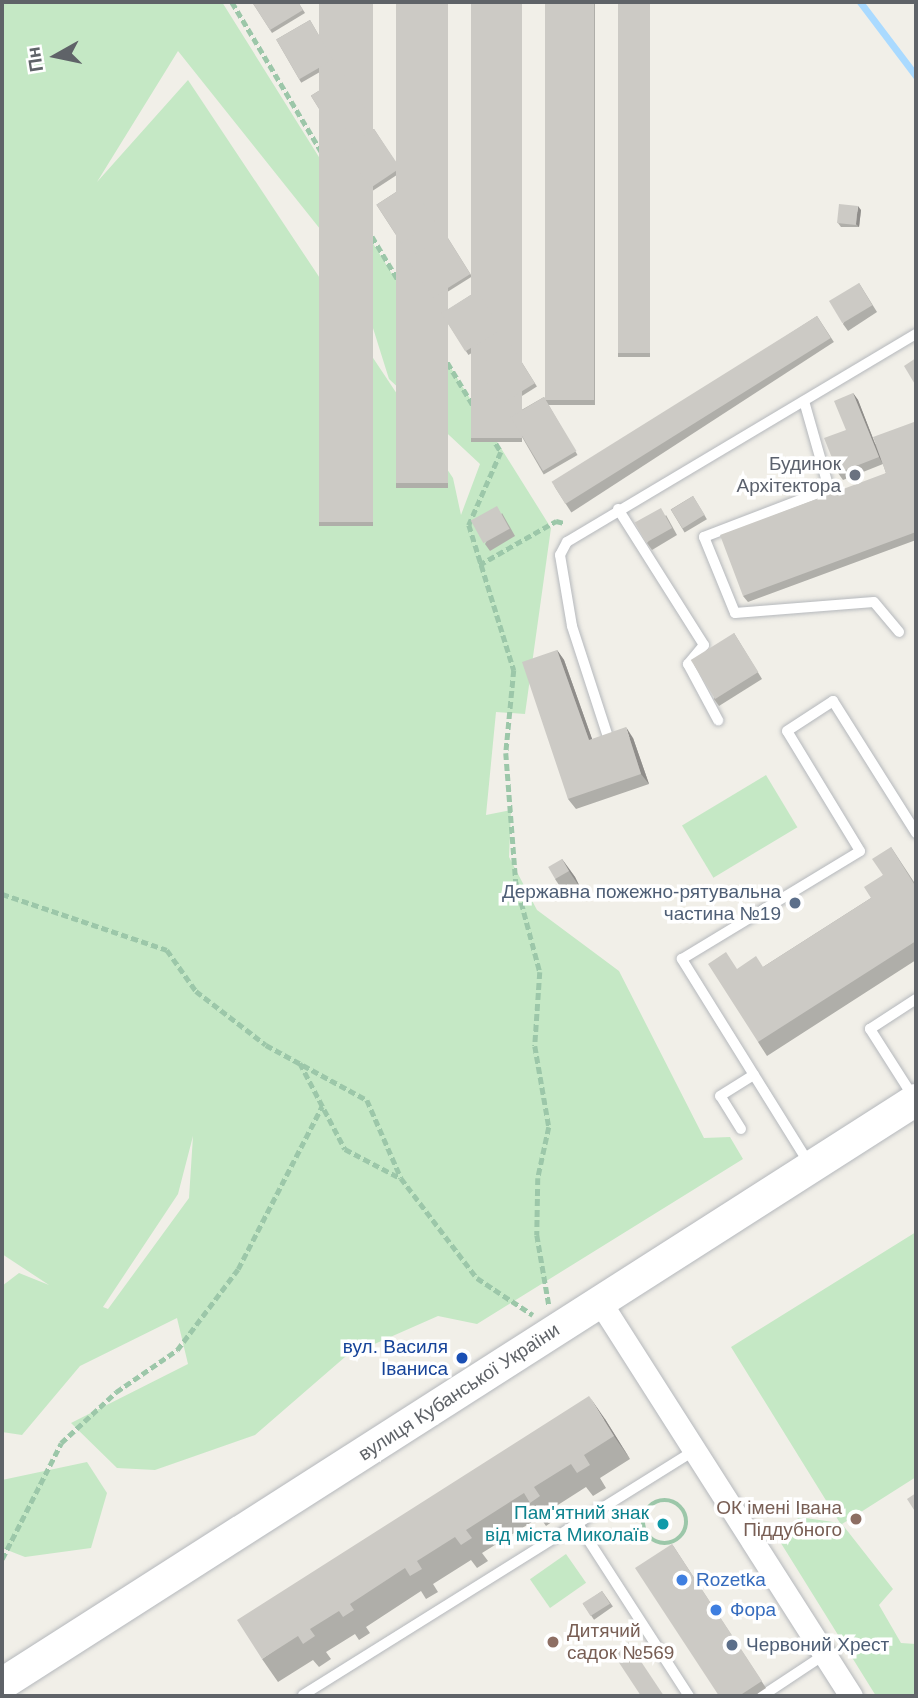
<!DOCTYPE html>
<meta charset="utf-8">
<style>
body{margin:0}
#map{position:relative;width:918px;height:1698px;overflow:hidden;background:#f1efe8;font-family:Helvetica,sans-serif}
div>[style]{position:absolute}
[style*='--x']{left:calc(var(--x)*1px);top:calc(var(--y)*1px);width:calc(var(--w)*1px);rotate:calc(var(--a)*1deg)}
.green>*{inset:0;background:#c5e8c5;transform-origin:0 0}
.stream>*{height:7px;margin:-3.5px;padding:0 3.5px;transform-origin:3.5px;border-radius:3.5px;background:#aadaff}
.path>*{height:4.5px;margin-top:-2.25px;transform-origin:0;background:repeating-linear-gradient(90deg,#9cc7a9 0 7px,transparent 0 10.5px)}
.path>.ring{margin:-2.25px;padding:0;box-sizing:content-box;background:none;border:4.5px solid #9cc7a9;border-radius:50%}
.roads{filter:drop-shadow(0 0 2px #b5b8bc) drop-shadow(0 0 2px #b5b8bc)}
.lane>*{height:10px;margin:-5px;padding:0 5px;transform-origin:5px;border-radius:5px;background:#fff}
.street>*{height:23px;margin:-11.5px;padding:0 11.5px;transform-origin:11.5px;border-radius:11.5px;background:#fff}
.secondary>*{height:32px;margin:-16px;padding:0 16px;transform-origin:16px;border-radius:16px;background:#fff}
.wall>*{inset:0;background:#afaea9;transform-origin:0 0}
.shaded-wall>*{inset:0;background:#8f8d8a}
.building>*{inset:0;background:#cccac5;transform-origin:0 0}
.dots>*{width:19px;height:19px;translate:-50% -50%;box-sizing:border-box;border:4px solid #fff;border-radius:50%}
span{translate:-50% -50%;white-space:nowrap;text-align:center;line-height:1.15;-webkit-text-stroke:7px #fff;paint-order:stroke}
.worship-label{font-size:19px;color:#5b616d}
.right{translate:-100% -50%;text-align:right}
.service-label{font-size:19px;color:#4e5e75}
.left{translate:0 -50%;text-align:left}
.transit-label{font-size:19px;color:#164399}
.street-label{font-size:19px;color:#5f6368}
.education-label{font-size:19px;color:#785e54}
.culture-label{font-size:19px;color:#0d838f}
.shop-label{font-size:19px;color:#366cbe}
.frame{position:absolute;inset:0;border:4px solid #5f6368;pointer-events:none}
.north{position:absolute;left:21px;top:21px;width:70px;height:70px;-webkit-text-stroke:5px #fff;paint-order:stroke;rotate:261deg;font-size:19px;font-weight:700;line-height:28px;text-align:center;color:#5f6368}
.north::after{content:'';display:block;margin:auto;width:24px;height:32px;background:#5f6368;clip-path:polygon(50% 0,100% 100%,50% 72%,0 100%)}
</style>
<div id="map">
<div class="green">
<div style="clip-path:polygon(evenodd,2px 2px,222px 2px,551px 528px,525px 714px,496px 712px,486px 815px,511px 810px,509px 857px,537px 910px,619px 971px,704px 1138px,730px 1137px,743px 1159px,477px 1324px,438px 1316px,345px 1357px,255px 1435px,155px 1470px,117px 1468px,71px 1423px,188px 1364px,177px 1318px,80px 1366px,22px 1435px,2px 1432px,2px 1286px,19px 1273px,49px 1285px,2px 1254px,2px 2px,178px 51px,356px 274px,389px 379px,480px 464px,461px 515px,453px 478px,188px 80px,97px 182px,178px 51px,2px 2px,193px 1136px,189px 1198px,108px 1309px,103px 1307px,178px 1194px,193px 1136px)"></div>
<div style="left:766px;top:775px;width:61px;height:98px;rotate:59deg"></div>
<div style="clip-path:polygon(916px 1232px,916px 1477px,842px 1524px,893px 1589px,879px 1605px,901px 1643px,916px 1644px,916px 1696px,876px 1696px,779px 1540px,799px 1517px,840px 1523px,731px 1347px)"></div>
<div style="clip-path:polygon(87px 1462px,107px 1493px,91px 1548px,25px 1557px,2px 1548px,2px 1480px)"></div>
<div style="left:566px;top:1554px;width:35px;height:44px;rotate:55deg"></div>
</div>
<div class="stream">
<div style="--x:860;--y:2;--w:93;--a:52.9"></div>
</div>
<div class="path">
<div style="--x:232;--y:2;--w:524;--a:59.13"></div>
<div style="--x:501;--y:452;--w:80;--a:113.7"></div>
<div style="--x:469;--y:525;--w:152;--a:72.8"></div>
<div style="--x:514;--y:670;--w:83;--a:95.5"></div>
<div style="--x:506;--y:753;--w:129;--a:85.6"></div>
<div style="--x:516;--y:882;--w:93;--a:75.1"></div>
<div style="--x:540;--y:972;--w:74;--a:93.9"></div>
<div style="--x:535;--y:1046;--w:82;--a:80.2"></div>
<div style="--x:549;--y:1127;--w:52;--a:102.2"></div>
<div style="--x:538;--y:1178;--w:57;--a:91"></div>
<div style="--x:537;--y:1235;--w:71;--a:80.3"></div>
<div style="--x:479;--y:565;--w:89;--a:-29.7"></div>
<div style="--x:556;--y:521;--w:8;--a:14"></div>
<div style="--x:2;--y:894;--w:174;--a:18.7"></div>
<div style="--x:167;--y:950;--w:50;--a:54.7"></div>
<div style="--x:196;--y:991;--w:88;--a:37.6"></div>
<div style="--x:266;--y:1045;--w:115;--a:28.6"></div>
<div style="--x:367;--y:1100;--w:85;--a:66.4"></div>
<div style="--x:401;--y:1178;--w:126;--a:52.8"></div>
<div style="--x:477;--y:1278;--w:67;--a:33.5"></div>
<div style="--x:300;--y:1063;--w:97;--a:62.4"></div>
<div style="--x:345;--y:1149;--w:62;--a:27.8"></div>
<div class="ring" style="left:643px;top:1500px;width:39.5px;height:39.5px"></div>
<div style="--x:2;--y:1559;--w:130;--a:-63"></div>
<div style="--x:61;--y:1443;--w:75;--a:-42.8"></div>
<div style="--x:116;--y:1392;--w:74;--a:-34.5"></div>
<div style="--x:177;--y:1350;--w:101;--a:-53"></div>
<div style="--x:238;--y:1269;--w:183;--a:-62.7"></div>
</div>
<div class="roads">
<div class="lane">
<div style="--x:804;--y:401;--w:91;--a:74.1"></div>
<div style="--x:829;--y:489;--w:134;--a:159"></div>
<div style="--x:704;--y:537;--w:82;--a:67.8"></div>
<div style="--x:735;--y:613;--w:139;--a:-4.5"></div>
<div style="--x:874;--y:602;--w:39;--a:50"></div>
<div style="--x:618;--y:509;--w:161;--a:57.7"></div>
<div style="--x:704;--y:645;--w:25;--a:130"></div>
<div style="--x:688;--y:664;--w:64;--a:61.8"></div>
<div style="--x:608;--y:737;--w:117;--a:-108"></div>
<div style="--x:572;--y:626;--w:72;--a:-99.6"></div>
<div style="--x:560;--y:555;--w:15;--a:-62"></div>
<div style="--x:567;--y:542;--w:406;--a:-30.8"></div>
<div style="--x:914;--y:1098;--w:82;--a:-122.5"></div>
<div style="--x:870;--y:1029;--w:55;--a:-33.1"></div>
<div style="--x:741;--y:1129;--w:39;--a:-122"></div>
<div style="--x:720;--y:1096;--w:40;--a:-32"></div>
<div style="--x:810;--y:1165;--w:243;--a:-121.9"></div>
<div style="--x:682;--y:959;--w:208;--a:-31.2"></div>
<div style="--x:860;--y:851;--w:140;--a:-121.3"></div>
<div style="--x:787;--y:731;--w:55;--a:-33.1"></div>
<div style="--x:833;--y:701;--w:156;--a:57.8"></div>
<div style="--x:578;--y:1524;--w:205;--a:57.2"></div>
<div style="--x:303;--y:1695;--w:461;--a:-32"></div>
<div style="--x:762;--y:1696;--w:74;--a:-33.5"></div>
</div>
<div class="street">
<div style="--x:600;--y:1302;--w:467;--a:57.5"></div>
</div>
<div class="secondary">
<div style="--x:2;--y:1684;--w:1085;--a:-32.58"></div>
</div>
</div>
<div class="wall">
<div style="clip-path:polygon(252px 2px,298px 2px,305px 13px,272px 33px)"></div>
<div style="left:319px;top:2px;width:54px;height:524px"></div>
<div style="left:396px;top:2px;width:52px;height:486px"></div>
<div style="left:471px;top:2px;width:51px;height:440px"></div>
<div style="left:545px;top:2px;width:50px;height:403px"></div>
<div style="left:618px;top:2px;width:32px;height:355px"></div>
<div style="left:310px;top:20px;width:50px;height:39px;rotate:60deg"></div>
<div style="left:344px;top:75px;width:51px;height:39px;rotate:58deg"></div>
<div style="left:374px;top:129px;width:51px;height:36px;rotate:57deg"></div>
<div style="left:410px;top:183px;width:50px;height:40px;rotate:57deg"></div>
<div style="clip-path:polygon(861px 210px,859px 227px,841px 227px,838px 223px)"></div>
<div style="left:446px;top:235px;width:49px;height:45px;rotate:58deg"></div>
<div style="clip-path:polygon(859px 283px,877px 312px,848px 331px,843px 324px)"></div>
<div style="left:477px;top:291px;width:49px;height:42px;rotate:57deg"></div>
<div style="left:817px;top:316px;width:31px;height:313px;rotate:57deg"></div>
<div style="left:511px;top:345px;width:49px;height:40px;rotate:58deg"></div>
<div style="clip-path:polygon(853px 393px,858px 400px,875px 444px,916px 426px,916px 540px,748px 602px,743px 596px,886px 473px,883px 464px,843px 480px,838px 473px)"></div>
<div style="left:544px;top:397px;width:67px;height:39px;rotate:60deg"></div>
<div style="left:693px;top:496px;width:27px;height:26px;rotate:59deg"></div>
<div style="clip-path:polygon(502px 513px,515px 536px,490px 551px,485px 544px)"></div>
<div style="clip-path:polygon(666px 515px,677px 535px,652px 550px,647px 543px)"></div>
<div style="clip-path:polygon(734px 633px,762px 679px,719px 706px,714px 699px)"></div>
<div style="clip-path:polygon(557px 650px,564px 660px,592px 739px,633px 738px,649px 784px,576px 809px,568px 799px)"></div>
<div style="clip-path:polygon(891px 847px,916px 885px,916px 960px,767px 1056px,758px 1042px,763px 967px,871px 898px,883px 875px)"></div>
<div style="clip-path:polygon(562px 859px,575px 877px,581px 889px,567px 897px,555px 879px)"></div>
<div style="clip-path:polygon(605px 1419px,630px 1459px,600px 1478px,606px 1488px,593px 1496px,586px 1487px,550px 1510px,556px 1519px,546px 1526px,540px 1517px,482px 1553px,488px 1561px,477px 1568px,471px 1560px,433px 1584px,438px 1592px,426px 1599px,421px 1591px,366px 1627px,370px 1633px,359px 1640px,355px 1634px,326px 1652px,331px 1659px,319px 1667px,313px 1660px,278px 1682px,262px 1659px)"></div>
<div style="clip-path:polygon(672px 1544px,766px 1688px,754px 1696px,719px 1696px)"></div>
<div style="left:602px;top:1591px;width:19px;height:23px;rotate:55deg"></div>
</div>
<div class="shaded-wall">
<div style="clip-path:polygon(858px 206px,861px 210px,859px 227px,856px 224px)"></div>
<div style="clip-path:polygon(853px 393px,858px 400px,883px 464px,879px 457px)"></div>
<div style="clip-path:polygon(557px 650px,564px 660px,596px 750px,589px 740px)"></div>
<div style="clip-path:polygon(626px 727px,633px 738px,649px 784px,641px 774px)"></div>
<div style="clip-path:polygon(562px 859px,575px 877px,581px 889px,569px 871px)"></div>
<div style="clip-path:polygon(589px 1396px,605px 1419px,630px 1459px,614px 1436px)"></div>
</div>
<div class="building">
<div style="clip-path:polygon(252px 2px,298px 2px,303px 10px,270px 30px)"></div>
<div style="left:319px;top:2px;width:54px;height:520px"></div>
<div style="left:396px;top:2px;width:52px;height:481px"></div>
<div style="left:471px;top:2px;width:51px;height:436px"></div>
<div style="left:545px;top:2px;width:49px;height:398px"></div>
<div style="left:618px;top:2px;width:32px;height:351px"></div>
<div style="left:310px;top:20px;width:46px;height:39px;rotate:60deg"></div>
<div style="left:344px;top:75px;width:46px;height:39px;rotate:58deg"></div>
<div style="left:374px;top:129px;width:47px;height:36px;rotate:56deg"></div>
<div style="left:410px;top:183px;width:46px;height:40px;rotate:57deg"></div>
<div style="left:839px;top:204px;width:19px;height:19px;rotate:6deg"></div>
<div style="left:446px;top:235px;width:46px;height:45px;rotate:58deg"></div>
<div style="left:859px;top:283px;width:26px;height:35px;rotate:59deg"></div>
<div style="left:477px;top:291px;width:45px;height:42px;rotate:58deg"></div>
<div style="left:817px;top:316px;width:26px;height:313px;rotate:58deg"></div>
<div style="left:511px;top:345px;width:45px;height:40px;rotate:58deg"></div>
<div style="clip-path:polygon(916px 358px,916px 386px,904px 366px)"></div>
<div style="clip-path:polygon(853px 393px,879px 457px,838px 473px,824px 438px,846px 430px,834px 401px)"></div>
<div style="left:544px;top:397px;width:63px;height:39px;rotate:59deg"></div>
<div style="clip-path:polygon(914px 422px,916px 429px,916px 532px,743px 596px,720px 535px,886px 473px,873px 437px)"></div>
<div style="left:693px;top:496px;width:22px;height:26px;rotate:58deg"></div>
<div style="left:497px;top:506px;width:26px;height:30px;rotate:61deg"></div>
<div style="left:661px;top:508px;width:23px;height:30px;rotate:61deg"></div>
<div style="left:734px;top:633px;width:46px;height:51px;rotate:58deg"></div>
<div style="clip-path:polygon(557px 650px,589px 740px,626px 727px,641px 774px,568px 799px,522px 662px)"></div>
<div style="clip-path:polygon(891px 847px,916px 887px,916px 941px,758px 1042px,708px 964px,726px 952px,737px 969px,756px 956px,763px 967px,871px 898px,864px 887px,883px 875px,872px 859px)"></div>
<div style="left:562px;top:859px;width:14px;height:16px;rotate:60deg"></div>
<div style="clip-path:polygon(589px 1396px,614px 1436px,584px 1455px,590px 1465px,577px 1473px,571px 1464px,534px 1487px,540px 1496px,530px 1503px,524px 1493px,466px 1530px,472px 1538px,461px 1545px,455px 1537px,417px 1561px,422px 1569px,410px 1576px,405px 1568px,350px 1604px,354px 1610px,343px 1617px,339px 1611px,310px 1629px,315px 1636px,303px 1644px,298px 1636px,262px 1659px,237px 1620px)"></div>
<div style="clip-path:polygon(916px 1493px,916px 1513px,907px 1499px)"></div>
<div style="clip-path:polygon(672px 1544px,762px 1681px,739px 1696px,719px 1696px,635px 1568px)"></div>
<div style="left:602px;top:1591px;width:15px;height:23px;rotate:58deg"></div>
<div style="clip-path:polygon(628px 1642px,664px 1696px,641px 1696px,612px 1652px)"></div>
</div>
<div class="dots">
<div style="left:855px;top:475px;background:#6b7280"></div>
<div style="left:795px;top:903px;background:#5c6f8a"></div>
<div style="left:462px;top:1358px;background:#1a4fb4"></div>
<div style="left:856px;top:1519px;background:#8d6e63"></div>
<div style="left:663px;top:1524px;background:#0f9aa8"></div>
<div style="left:682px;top:1580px;background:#3f7fe0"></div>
<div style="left:716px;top:1610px;background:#3f7fe0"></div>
<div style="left:553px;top:1642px;background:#8d6e63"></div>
<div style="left:732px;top:1645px;background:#5c6f8a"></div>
</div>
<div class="worship-label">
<span class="right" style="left:841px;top:475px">Будинок<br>Архітектора</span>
</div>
<div class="service-label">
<span class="right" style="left:781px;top:903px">Державна пожежно-рятувальна<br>частина №19</span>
<span class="left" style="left:746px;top:1645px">Червоний Хрест</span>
</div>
<div class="transit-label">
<span class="right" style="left:448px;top:1358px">вул. Василя<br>Іваниса</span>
</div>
<div class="street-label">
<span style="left:459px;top:1392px;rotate:-33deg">вулиця Кубанської України</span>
</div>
<div class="education-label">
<span class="right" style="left:842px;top:1519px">ОК імені Івана<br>Піддубного</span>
<span class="left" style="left:567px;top:1642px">Дитячий<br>садок №569</span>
</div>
<div class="culture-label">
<span class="right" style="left:649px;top:1524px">Пам'ятний знак<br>від міста Миколаїв</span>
</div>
<div class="shop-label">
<span class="left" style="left:696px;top:1580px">Rozetka</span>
<span class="left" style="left:730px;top:1610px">Фора</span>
</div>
<div class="frame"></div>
<div class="north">Пн</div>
</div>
